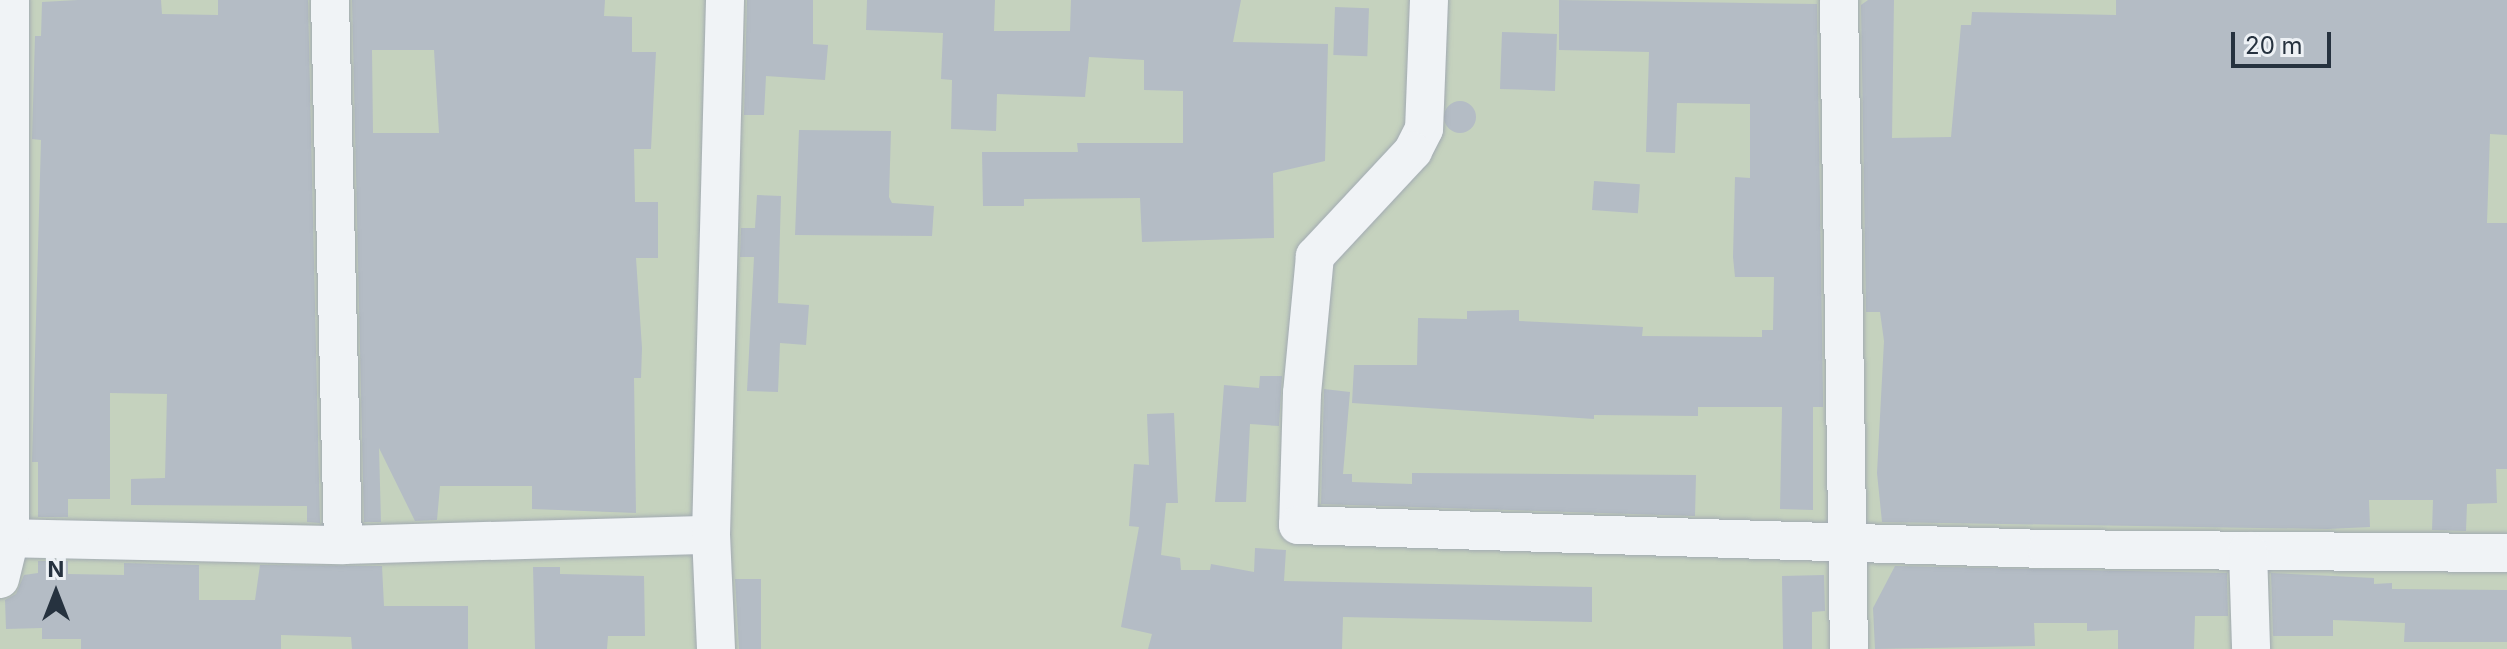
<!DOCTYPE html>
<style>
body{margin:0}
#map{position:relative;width:2507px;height:649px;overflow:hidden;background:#dde3e8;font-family:Inter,sans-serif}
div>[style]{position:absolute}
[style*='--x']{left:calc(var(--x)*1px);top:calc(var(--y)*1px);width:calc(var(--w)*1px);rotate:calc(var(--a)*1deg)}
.green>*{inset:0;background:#c5d2be;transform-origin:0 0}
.building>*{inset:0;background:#b4bcc5;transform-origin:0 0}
.round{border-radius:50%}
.roads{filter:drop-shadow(0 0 2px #a2aab2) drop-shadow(0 0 2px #a2aab2)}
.minor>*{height:38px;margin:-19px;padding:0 19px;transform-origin:19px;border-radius:19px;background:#f0f3f6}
span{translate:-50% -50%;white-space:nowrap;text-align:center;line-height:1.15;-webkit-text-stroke:6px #edf1f5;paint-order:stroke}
.north{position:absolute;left:16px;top:553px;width:80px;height:80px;-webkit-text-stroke:6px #edf1f5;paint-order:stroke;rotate:0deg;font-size:22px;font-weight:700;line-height:32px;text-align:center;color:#26323f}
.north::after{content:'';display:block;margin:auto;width:28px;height:36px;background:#26323f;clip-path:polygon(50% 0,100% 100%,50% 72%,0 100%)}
.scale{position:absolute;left:2231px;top:32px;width:100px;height:36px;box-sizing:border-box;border:4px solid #26323f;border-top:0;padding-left:10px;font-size:24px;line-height:28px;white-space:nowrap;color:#26323f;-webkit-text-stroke:6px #edf1f5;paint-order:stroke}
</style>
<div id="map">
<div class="green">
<div style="left:0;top:0;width:2507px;height:649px"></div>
</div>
<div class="building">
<div style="clip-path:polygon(78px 0,161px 0,162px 14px,218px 15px,218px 0,308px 0,320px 523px,307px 522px,307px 506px,131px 505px,131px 479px,165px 478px,167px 394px,110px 393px,110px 499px,68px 499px,68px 517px,38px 517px,38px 462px,32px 462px,41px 140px,32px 139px,35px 36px,41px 36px,42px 2px)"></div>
<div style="clip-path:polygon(evenodd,352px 0,605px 0,604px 16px,632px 17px,632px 52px,656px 52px,651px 149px,634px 149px,635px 202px,658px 202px,658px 258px,636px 258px,642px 348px,641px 378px,634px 378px,636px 513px,532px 509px,532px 486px,440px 486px,437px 520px,415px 521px,379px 448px,381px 522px,364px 522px,352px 0,372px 50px,434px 50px,439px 133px,373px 133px,372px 50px)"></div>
<div style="clip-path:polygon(747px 0,813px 0,813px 44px,828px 45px,825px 80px,766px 76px,764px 115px,744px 115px)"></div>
<div style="clip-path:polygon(867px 0,995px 0,994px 31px,1070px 31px,1071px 0,1241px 0,1233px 42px,1328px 44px,1325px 161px,1273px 173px,1274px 238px,1142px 242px,1140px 198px,1024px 199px,1024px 206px,983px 206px,982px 152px,1078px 152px,1077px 143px,1183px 143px,1183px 91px,1144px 90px,1144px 60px,1089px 57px,1085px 97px,997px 94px,996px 131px,951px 129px,952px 80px,941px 79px,943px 33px,866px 30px)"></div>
<div style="clip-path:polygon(1559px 0,1817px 4px,1823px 397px,1823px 407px,1813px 407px,1813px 510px,1780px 509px,1782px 407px,1698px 407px,1698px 416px,1594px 415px,1594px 419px,1352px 403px,1354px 365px,1417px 365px,1418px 318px,1467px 319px,1467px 311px,1519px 310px,1519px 321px,1643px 327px,1642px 336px,1762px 337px,1762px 330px,1773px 330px,1774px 277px,1735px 277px,1733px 257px,1735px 177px,1750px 178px,1750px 104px,1677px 103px,1675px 153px,1646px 152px,1649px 52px,1559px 50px)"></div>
<div style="clip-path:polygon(1868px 0,1894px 0,1892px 138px,1951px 137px,1961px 25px,1971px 25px,1972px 12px,2116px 15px,2116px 0,2507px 0,2507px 135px,2490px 134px,2487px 223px,2507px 223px,2507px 469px,2496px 469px,2497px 503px,2467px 504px,2466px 531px,2432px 530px,2433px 500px,2369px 500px,2370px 527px,2327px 529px,1882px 522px,1877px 473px,1884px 341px,1880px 312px,1866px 312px,1861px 5px)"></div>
<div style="left:1335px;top:7px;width:34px;height:48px;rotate:2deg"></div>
<div style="left:1502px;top:32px;width:55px;height:57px;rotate:2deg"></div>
<div class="round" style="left:1444px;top:101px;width:32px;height:32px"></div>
<div style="clip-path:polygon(799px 130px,891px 131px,889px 197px,892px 203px,934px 206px,932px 236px,795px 235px)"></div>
<div style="left:1594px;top:181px;width:46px;height:29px;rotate:4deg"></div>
<div style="clip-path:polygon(757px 195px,781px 196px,778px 303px,809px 305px,806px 345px,780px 343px,778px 392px,747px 391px,754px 257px,740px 257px,741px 228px,755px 228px)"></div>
<div style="clip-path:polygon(1260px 376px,1282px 376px,1279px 426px,1250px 424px,1246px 502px,1215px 502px,1224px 385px,1259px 388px)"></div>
<div style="clip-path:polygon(1324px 389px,1350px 392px,1343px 474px,1352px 474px,1352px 482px,1412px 484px,1412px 473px,1696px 475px,1695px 516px,1321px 504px)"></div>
<div style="clip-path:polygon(1174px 413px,1178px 503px,1166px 503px,1161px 555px,1180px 558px,1181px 570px,1210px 570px,1211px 564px,1254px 572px,1255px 548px,1286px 550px,1284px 581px,1592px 587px,1592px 622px,1343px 617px,1342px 649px,1148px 649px,1152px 634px,1121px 627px,1139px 527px,1129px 526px,1134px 464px,1149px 465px,1147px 414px)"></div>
<div style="clip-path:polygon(38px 561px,68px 561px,68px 574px,124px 575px,124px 563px,199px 565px,199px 600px,255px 600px,260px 565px,382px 566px,384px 606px,468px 606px,468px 649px,352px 649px,351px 637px,281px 635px,281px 649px,81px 649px,81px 639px,42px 639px,42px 628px,6px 629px,5px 600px,16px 594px,24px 575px,38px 573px)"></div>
<div style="clip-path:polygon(1895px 566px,2227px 573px,2228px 616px,2195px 616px,2194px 649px,2118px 649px,2118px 630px,2087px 631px,2087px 623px,2034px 623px,2035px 646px,1875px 649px,1873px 608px)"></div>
<div style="clip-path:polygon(533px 567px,560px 567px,560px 574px,644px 576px,645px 636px,608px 636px,607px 649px,535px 649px)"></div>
<div style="clip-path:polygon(2271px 573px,2374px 578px,2374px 584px,2392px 583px,2392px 589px,2507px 590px,2507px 642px,2404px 642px,2405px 623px,2333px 620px,2333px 636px,2273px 636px)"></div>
<div style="clip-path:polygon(1824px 575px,1825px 611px,1812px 612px,1812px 649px,1783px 649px,1782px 576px)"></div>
<div style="clip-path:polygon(735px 579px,761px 579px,761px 649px,739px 649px)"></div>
</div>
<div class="roads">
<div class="minor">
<div style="--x:330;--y:0;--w:545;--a:88.63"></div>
<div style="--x:1429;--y:0;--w:129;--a:92.2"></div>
<div style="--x:1424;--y:129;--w:25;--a:117"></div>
<div style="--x:1413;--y:151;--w:144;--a:133"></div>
<div style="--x:1315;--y:256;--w:138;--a:95.4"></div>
<div style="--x:1302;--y:393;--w:132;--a:91.7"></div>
<div style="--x:1298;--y:525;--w:749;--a:1.84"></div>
<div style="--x:2047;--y:549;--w:460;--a:0.5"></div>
<div style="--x:1839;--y:0;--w:649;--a:89.12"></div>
<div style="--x:0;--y:538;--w:343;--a:1.2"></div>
<div style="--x:343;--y:545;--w:368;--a:-1.6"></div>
<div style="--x:2248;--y:551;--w:98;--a:88.2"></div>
<div style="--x:0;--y:579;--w:42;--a:-76.3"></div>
<div style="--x:10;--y:538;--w:538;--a:-90"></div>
<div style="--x:716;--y:649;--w:114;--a:-92.5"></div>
<div style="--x:711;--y:535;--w:535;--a:-88.5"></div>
</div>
</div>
<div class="north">N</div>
<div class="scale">20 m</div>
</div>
